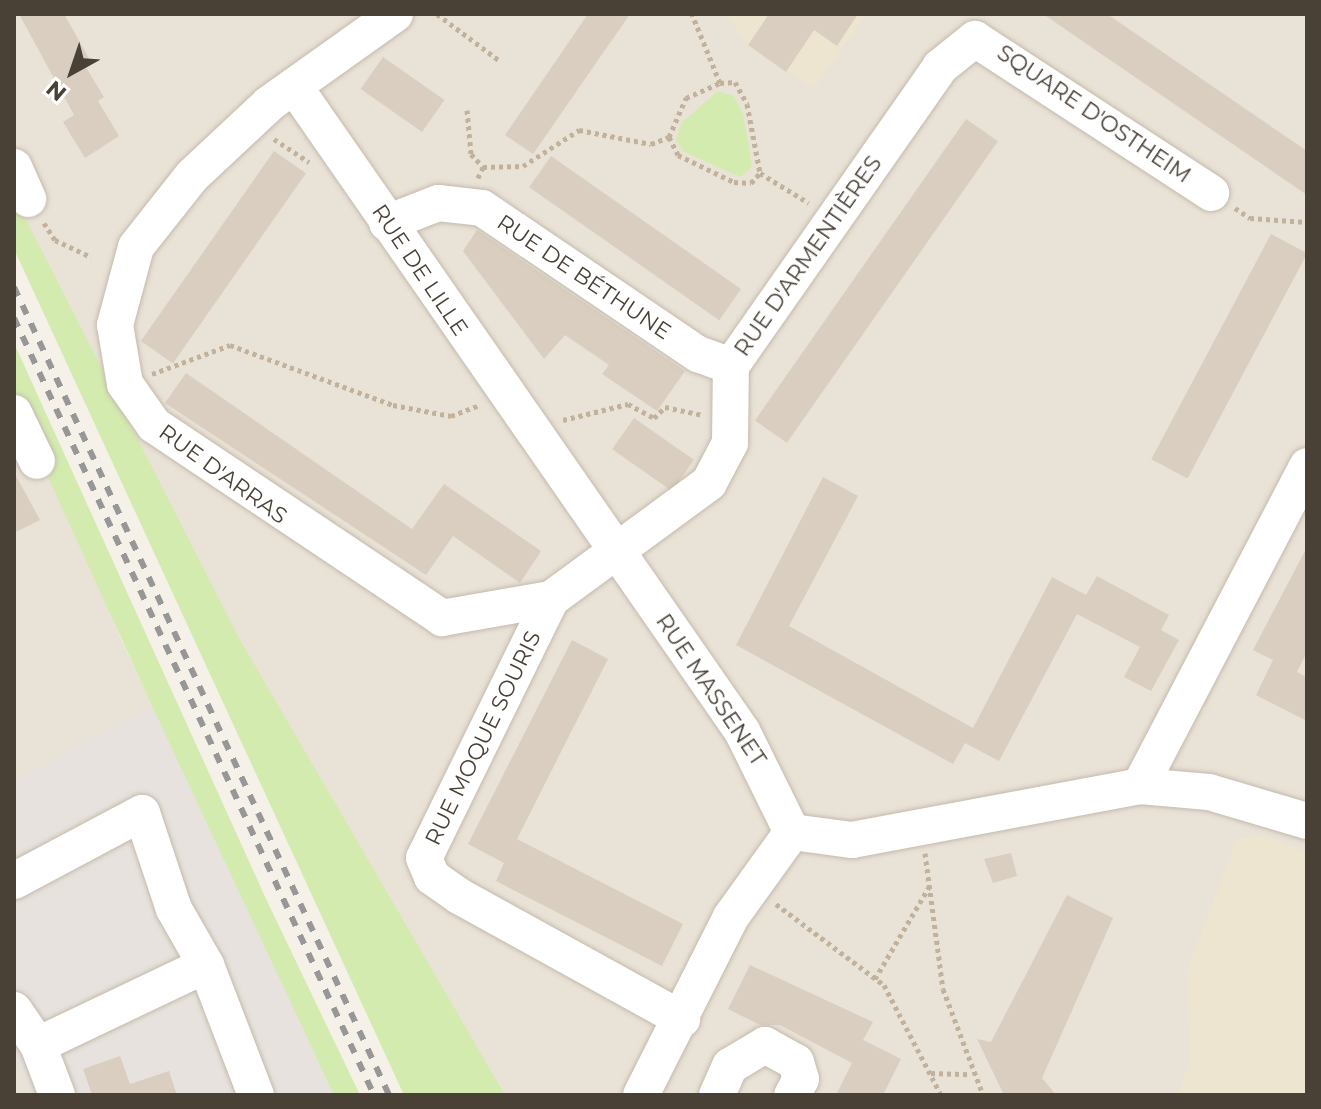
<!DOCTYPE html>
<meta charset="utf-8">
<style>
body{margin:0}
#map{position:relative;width:1321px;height:1109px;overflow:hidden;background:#f5f0e8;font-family:Montserrat,sans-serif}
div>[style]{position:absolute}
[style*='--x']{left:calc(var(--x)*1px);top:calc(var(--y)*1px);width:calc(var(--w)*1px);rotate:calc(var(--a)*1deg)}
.residential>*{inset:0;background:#e9e2d6}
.industrial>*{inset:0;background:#e7e2dd}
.education>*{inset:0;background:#eee5d1}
.green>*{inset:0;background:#d3ebaf}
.building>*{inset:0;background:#dacec0;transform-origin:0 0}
.path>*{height:5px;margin-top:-2.5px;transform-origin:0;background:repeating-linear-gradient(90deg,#c3b29b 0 4px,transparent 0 8px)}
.roads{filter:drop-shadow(0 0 2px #c4baad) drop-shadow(0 0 2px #c4baad)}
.minor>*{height:36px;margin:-18px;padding:0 18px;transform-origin:18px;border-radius:18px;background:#fff}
.rail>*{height:6px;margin-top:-3px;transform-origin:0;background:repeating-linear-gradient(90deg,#979797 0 10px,transparent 0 20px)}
span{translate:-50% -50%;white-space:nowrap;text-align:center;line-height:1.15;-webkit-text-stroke:8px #fff;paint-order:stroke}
.street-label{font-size:22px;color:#494036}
.frame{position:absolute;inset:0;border:16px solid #494036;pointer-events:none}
.north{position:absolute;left:32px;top:32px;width:80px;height:80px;-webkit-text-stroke:6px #fff;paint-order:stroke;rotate:220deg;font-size:22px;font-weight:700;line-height:32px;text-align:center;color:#494036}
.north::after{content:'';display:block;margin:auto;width:28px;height:36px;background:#494036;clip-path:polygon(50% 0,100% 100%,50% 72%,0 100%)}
</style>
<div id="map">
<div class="residential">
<div style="clip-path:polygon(14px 14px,1307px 14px,1307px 1095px,503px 1095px,128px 466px,14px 206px)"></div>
<div style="clip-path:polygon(14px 380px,58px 474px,120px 637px,335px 1095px,14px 1095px)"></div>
</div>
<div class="industrial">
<div style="clip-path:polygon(152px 706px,336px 1095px,29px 1095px,14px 1053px,14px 781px)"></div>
</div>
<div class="education">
<div style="clip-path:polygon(727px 14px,866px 14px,814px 88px,748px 45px)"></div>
<div style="clip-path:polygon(1265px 835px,1307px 853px,1307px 1095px,1178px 1095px,1190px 1061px,1187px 971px,1237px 839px)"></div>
</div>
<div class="green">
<div style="clip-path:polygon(718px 91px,733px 96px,743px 113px,752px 167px,740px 177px,683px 151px,676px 140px,681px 123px)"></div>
<div style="clip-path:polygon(14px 196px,239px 638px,505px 1095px,404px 1095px,14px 249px)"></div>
<div style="clip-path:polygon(14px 343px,267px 901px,360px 1095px,334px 1095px,152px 706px,14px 402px)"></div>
</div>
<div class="building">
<div style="clip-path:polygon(19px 14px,64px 14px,90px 60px,84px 64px,104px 97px,98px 101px,119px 136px,85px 158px,63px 122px,74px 115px)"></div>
<div style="clip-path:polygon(588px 14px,630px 14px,533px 154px,505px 135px)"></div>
<div style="clip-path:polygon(769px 14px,858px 14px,837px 46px,814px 30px,786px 72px,748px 45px)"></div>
<div style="clip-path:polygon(1043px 14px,1107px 14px,1307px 151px,1307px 195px)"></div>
<div style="left:383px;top:57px;width:75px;height:39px;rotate:35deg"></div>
<div style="left:966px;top:119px;width:39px;height:368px;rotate:35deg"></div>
<div style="left:274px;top:151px;width:39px;height:232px;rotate:35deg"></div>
<div style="left:551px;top:156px;width:232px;height:38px;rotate:35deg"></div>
<div style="clip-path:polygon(477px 230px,685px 371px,657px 411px,602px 374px,609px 365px,565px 335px,544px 359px,463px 251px)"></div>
<div style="left:1271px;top:234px;width:41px;height:255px;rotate:28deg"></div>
<div style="clip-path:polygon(186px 373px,412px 529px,444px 484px,541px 551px,520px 583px,453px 536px,426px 575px,165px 403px)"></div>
<div style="left:634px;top:418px;width:73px;height:38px;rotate:35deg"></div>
<div style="clip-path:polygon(14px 472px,40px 520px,14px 533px)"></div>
<div style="clip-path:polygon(823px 477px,858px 496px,789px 626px,973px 728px,1052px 577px,1086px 595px,1097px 576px,1169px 615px,1161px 630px,1179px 640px,1151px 691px,1124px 677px,1140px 647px,1077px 614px,999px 761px,965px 743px,953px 764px,736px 645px)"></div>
<div style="clip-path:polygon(1307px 547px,1307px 652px,1297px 672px,1307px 677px,1307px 721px,1256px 695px,1273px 660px,1253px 650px)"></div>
<div style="clip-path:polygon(572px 640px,608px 659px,517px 839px,683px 924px,662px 966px,496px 881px,504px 863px,468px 844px)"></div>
<div style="clip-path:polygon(1011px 853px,1017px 876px,993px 883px,984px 859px)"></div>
<div style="clip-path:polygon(1067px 895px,1113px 918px,1042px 1078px,1056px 1095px,1004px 1095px,977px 1039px,991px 1042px)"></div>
<div style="clip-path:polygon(750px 965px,873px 1022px,863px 1040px,901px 1059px,883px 1095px,836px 1095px,852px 1063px,780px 1025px,760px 1025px,728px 1009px)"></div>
<div style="clip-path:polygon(120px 1056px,130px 1084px,169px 1071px,177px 1095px,92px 1095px,83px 1069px)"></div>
</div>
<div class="path">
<div style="--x:437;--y:14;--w:79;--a:36.7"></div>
<div style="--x:720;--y:83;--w:15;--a:-4"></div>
<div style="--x:735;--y:82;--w:25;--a:61"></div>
<div style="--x:747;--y:104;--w:70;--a:79.3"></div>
<div style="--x:760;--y:173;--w:57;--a:31.5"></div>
<div style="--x:467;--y:110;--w:44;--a:84.8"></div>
<div style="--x:471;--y:154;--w:18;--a:47"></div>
<div style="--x:483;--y:167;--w:14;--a:115"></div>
<div style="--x:669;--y:137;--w:20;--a:63"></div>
<div style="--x:678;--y:155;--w:62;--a:25.7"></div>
<div style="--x:734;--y:182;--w:17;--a:3"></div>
<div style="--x:751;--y:183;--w:13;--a:-48"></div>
<div style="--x:274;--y:139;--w:42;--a:33.3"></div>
<div style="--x:483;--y:167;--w:40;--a:-1.4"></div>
<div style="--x:523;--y:166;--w:67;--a:-32.7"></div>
<div style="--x:579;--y:130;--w:73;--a:11"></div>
<div style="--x:651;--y:144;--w:19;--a:-21"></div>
<div style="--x:669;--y:137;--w:43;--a:-66.4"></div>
<div style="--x:686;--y:98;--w:37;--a:-24"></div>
<div style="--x:720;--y:83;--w:74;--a:-112.1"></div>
<div style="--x:1235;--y:208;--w:18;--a:34"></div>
<div style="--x:1250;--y:218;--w:57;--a:4"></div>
<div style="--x:44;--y:223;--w:20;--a:57"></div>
<div style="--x:55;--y:240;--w:40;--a:25"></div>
<div style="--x:152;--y:374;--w:83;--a:-20.4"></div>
<div style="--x:230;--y:345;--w:174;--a:20.2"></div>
<div style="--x:393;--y:405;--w:59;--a:10.7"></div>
<div style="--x:451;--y:416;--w:30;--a:-21"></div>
<div style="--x:563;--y:420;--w:67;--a:-13.8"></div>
<div style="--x:628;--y:404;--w:30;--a:28"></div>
<div style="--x:654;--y:418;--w:16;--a:-45"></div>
<div style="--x:665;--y:407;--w:38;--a:12"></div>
<div style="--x:925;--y:853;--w:137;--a:82.5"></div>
<div style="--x:943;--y:989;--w:113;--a:69.3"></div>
<div style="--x:776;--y:904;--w:135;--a:36.9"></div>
<div style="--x:884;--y:985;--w:124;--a:62.6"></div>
<div style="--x:875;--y:979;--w:107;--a:-59.6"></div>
<div style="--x:931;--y:1073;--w:38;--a:2"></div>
</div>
<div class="roads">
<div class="minor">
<div style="--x:395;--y:14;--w:155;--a:144.5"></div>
<div style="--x:269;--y:104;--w:105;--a:136.9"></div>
<div style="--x:192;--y:176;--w:90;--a:128.3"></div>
<div style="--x:136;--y:247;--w:81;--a:105.1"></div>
<div style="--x:115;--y:325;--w:60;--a:80.4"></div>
<div style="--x:125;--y:384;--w:50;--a:54.7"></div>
<div style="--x:154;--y:425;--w:347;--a:33.8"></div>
<div style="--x:442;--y:618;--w:111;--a:-9.9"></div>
<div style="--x:551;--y:599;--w:196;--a:-36.3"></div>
<div style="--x:709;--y:483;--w:45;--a:-62.3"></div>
<div style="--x:730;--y:443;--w:77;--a:-89.3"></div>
<div style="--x:731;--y:366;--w:365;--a:-55"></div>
<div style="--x:940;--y:67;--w:45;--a:-38.7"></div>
<div style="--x:975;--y:39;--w:282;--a:33.1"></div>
<div style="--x:294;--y:86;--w:785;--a:55.22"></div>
<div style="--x:742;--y:731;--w:113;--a:63.7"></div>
<div style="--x:14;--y:167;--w:35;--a:66"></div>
<div style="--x:387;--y:223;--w:55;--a:-21.4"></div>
<div style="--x:438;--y:203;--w:44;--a:6.5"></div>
<div style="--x:482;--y:208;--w:261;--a:34.1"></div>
<div style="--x:698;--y:354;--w:35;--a:20"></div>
<div style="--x:14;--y:413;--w:53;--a:64.4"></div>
<div style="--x:551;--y:599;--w:288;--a:116.1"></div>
<div style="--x:424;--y:858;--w:21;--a:67"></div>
<div style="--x:432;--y:877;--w:33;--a:35"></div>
<div style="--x:459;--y:896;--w:255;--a:28.9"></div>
<div style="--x:1140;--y:786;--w:361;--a:-62.4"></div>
<div style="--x:792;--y:832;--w:61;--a:7.6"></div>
<div style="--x:852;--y:840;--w:293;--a:-10.6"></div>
<div style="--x:1140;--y:786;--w:69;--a:5"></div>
<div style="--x:1209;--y:792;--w:102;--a:16.5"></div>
<div style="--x:14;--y:881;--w:145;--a:-28"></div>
<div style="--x:142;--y:813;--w:101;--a:71.6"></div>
<div style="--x:174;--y:909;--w:64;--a:60.3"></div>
<div style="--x:14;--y:1010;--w:42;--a:55.6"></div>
<div style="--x:57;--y:1095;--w:53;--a:-110.8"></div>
<div style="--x:38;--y:1045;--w:186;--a:-25.5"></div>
<div style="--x:206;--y:965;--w:139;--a:69"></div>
<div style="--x:641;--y:1095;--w:199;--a:-63.2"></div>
<div style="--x:731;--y:917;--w:105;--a:-54.3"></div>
<div style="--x:717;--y:1095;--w:32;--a:-66"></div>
<div style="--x:730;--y:1066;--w:41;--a:-31"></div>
<div style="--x:765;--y:1045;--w:35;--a:29"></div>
<div style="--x:796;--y:1062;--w:18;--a:74"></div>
<div style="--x:801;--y:1079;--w:18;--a:119"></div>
</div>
</div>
<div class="rail">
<div style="--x:14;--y:287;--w:891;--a:65.1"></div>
<div style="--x:14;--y:318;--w:856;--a:65.14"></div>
</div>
<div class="street-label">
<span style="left:1094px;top:114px;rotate:34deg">SQUARE D'OSTHEIM</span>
<span style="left:808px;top:256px;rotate:-55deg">RUE D'ARMENTIÈRES</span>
<span style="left:420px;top:270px;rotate:56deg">RUE DE LILLE</span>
<span style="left:584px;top:277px;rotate:34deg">RUE DE BÉTHUNE</span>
<span style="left:223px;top:474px;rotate:36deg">RUE D'ARRAS</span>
<span style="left:711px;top:690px;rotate:56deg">RUE MASSENET</span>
<span style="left:483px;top:738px;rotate:-64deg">RUE MOQUE SOURIS</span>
</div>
<div class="frame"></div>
<div class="north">N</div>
</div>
